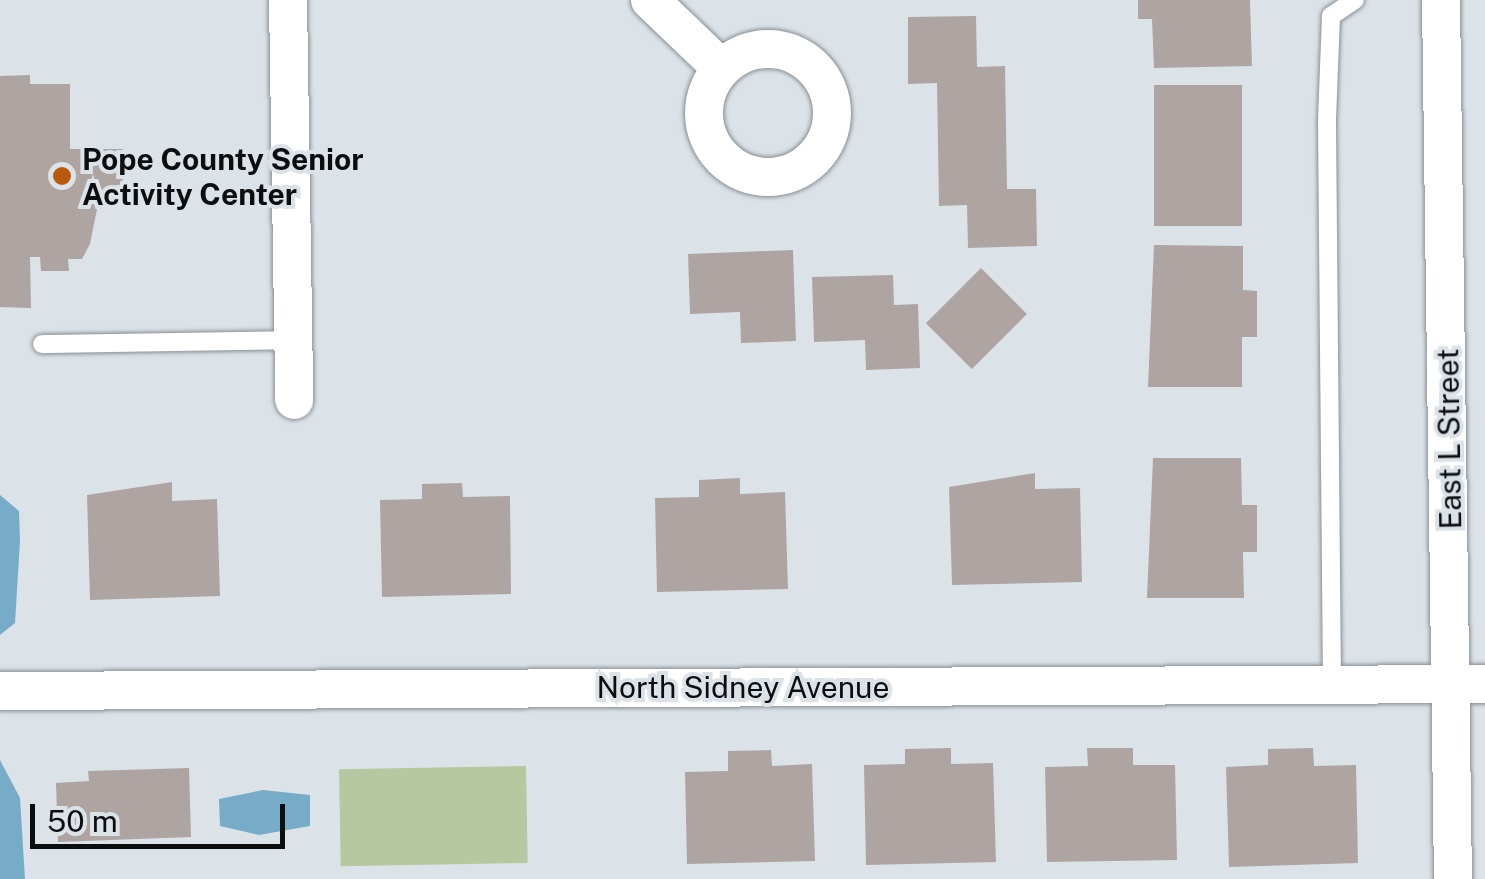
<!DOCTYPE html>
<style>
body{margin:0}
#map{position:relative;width:1485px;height:879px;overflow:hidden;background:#dbe3e9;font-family:"Public Sans",sans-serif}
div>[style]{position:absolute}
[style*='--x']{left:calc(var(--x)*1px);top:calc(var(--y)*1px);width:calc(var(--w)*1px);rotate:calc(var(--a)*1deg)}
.green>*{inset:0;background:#b6c89f;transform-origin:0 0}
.water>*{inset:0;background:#76acc8}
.building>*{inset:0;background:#aea4a2;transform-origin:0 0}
.roads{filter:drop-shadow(0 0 2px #888f95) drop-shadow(0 0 2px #888f95)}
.service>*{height:18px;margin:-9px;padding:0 9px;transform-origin:9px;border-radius:9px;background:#fff}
.minor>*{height:38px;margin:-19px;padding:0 19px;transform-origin:19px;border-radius:19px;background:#fff}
.minor>.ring{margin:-19px;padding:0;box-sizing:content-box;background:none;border:38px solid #fff;border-radius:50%}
.dots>*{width:28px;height:28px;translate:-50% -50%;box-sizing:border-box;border:5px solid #dbe3e9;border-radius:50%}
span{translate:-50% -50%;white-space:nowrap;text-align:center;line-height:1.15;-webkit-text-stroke:8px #dbe3e9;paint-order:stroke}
.poi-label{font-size:30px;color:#0b0d0f;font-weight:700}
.left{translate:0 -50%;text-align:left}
.street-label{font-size:30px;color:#0b0d0f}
.scale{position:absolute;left:30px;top:804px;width:255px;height:45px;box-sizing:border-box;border:5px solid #0b0d0f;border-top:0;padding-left:12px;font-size:30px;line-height:35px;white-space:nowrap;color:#0b0d0f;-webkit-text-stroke:8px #dbe3e9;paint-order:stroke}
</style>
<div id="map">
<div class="green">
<div style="left:526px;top:766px;width:97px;height:187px;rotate:89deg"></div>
</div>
<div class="water">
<div style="clip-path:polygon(0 495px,19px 511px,20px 541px,15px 623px,0 635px)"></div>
<div style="clip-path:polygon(0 760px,20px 798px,25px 879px,0 879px)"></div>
<div style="clip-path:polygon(263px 790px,310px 795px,310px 826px,259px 835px,220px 826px,219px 799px)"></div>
</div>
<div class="building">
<div style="clip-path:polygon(1138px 0,1250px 0,1252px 66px,1154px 68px,1152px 19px,1138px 19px)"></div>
<div style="clip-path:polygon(976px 16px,977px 67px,1005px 66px,1007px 189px,1036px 189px,1037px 246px,968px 248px,967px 205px,939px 206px,937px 83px,908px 84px,908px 17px)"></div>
<div style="clip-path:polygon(30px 75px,30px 84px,70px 84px,70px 149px,123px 149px,123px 203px,98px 204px,90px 244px,82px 259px,68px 259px,69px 271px,41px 271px,40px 257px,30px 257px,31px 308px,0 307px,0 76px)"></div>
<div style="left:1154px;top:85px;width:88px;height:141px"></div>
<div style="clip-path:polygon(1154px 245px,1243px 246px,1243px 290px,1257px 291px,1257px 337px,1242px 337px,1242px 387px,1148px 387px)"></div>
<div style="clip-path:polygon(793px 250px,796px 341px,741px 343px,740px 312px,690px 314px,688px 254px)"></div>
<div style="left:981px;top:268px;width:65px;height:78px;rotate:45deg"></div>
<div style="clip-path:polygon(893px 275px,894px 305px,918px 304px,920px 368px,866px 370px,865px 340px,814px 342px,812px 277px)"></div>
<div style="clip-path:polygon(1153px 458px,1241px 458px,1242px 505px,1257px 505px,1257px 552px,1243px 552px,1244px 598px,1147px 598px)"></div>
<div style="clip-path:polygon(1035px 473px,1035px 489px,1080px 488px,1082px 582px,952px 585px,949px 487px)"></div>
<div style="clip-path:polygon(740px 478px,740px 494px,785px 492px,788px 589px,657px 592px,655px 498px,699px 497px,699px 480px)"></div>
<div style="clip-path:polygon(172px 482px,172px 501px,217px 499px,220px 596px,90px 600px,87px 495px)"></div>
<div style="clip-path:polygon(462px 483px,463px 497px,510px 496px,511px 594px,382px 597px,380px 500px,422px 499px,422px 484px)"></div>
<div style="clip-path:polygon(951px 748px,951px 764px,993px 763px,996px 862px,866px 865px,864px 765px,905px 764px,905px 749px)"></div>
<div style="clip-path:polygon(1087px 748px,1133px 748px,1133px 765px,1175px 765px,1177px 860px,1047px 862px,1045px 767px,1088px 766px)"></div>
<div style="clip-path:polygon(1313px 748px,1314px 766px,1356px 765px,1358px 863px,1229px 867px,1226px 767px,1268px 765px,1268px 749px)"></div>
<div style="clip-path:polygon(771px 750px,772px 766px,812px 764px,815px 861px,687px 864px,685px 772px,728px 771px,728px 751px)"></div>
<div style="clip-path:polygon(189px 768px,191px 837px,58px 842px,56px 783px,89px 781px,88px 771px)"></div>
</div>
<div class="roads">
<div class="service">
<div style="--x:42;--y:344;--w:251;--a:-0.9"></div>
<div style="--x:1332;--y:685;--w:565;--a:-90.51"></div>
<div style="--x:1327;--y:120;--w:104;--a:-87.8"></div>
<div style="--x:1331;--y:16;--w:29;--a:-34"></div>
</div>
<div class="minor">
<div style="--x:288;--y:0;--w:400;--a:89.1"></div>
<div style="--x:650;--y:0;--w:98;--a:43.8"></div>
<div style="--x:1441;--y:0;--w:879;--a:89.22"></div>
<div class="ring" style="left:704px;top:49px;width:90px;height:90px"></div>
<div style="--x:0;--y:691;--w:1485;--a:-0.27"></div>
</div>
</div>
<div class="dots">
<div style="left:62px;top:176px;background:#b8590f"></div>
</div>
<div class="poi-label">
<span class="left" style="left:82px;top:176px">Pope County Senior<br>Activity Center</span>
</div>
<div class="street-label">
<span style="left:1449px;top:439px;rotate:-91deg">East L Street</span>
<span style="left:743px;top:687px">North Sidney Avenue</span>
</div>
<div class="scale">50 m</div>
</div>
